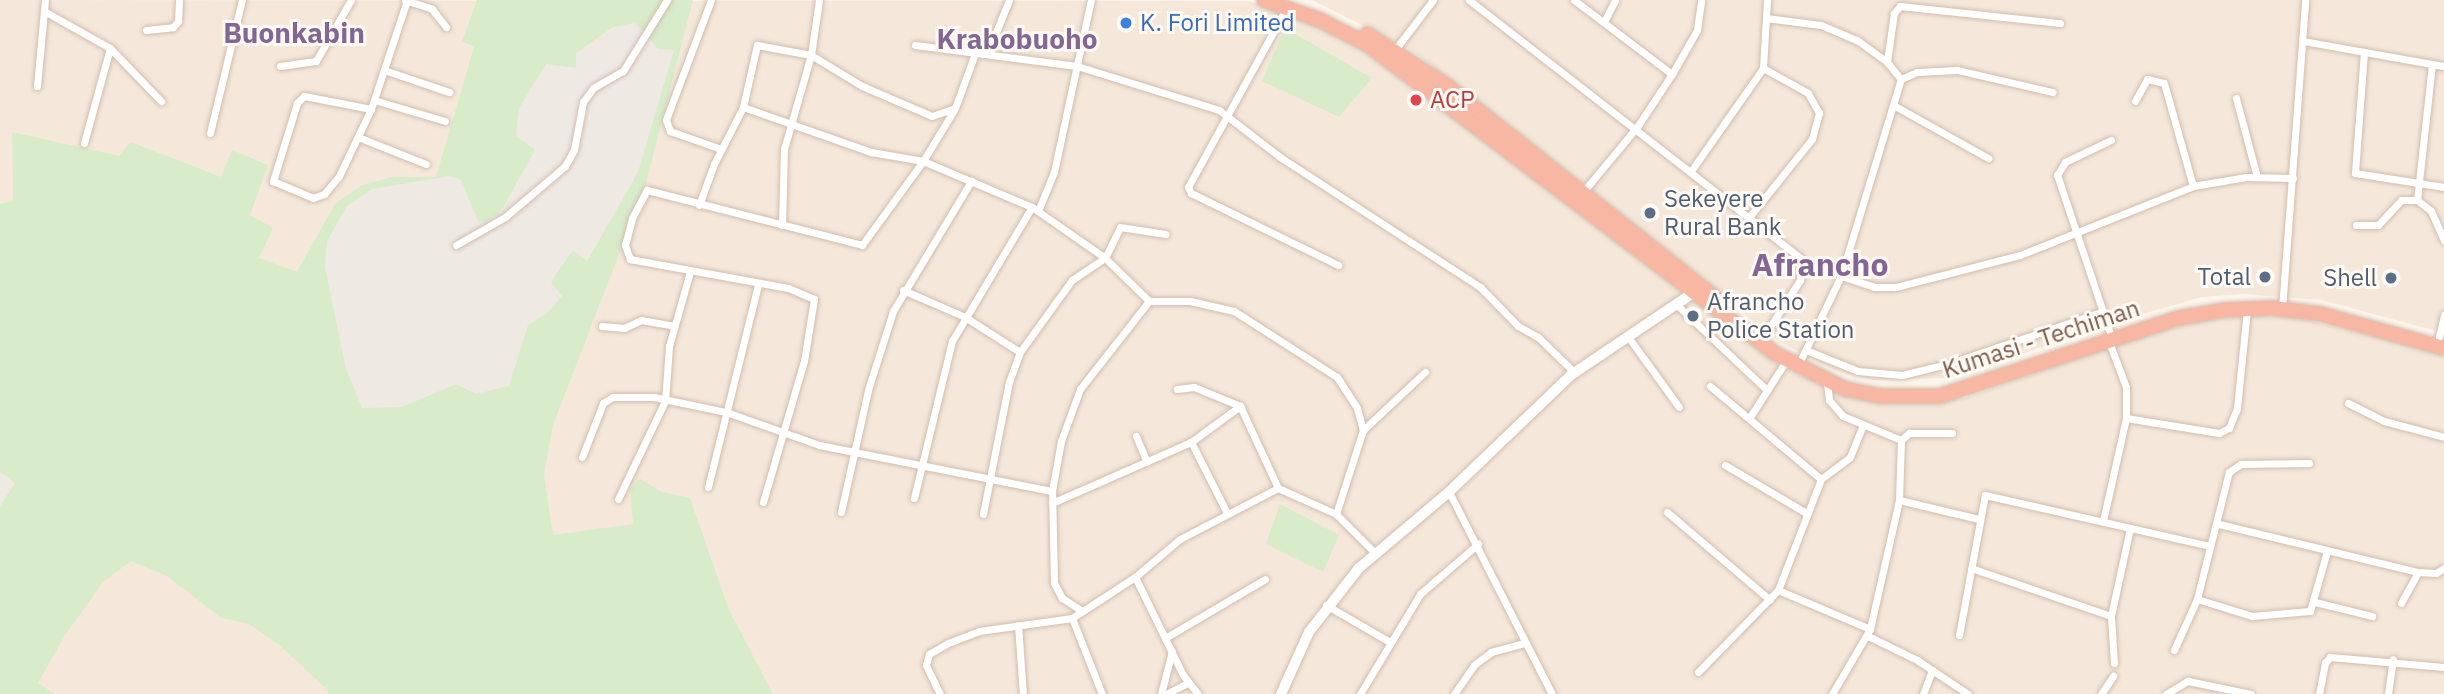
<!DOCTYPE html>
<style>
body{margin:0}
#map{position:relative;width:2444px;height:694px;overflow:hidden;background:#fdf6ec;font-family:"IBM Plex Sans",sans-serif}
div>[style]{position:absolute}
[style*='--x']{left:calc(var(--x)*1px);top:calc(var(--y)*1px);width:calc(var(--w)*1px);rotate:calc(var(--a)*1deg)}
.residential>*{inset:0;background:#f5e8da}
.industrial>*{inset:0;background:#efe9e4}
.green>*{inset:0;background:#d8ecc9}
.roads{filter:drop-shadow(0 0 2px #d1beb0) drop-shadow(0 0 2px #d1beb0)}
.street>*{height:7px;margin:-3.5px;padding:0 3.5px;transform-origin:3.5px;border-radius:3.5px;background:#fff}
.secondary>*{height:10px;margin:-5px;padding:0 5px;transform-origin:5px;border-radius:5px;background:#fff}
.highway>*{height:14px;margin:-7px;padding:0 7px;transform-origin:7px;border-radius:7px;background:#f7b7a3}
.dots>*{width:19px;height:19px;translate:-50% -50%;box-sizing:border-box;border:4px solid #fffaf3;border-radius:50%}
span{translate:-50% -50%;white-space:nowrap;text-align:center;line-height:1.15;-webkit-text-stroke:6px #fffaf3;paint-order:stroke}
.shop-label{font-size:24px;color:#366cbe}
.left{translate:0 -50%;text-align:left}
.health-label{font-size:24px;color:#be3a42}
.service-label{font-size:24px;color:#4e5e75}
.right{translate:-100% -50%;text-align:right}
.street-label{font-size:24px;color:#7a5c4d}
.quarter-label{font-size:28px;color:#846695;font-weight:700}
.district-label{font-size:32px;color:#846695;font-weight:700}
</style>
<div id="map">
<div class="residential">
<div style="clip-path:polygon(0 0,1249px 1px,1285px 11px,1354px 43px,1391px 67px,1704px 305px,1778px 366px,1853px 397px,1890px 404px,1964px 398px,2159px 331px,2233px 315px,2292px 317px,2444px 352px,2444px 694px,0 694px)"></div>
<div style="clip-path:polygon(1312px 0,2444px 0,2444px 333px,2321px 300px,2244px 294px,2202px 297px,2153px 311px,1948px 378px,1873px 380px,1836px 371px,1782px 343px,1722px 297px,1705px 279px,1636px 230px,1413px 51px)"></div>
</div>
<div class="industrial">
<div style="clip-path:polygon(636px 23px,658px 49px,674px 50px,638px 172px,587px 261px,547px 313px,528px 325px,509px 386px,476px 394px,456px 384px,402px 407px,377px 411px,361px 408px,346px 370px,325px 267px,327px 241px,347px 206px,373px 189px,450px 176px,461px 180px,478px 220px,534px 150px,516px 136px,519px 108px,546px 64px,589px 48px,613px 27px)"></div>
<div style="clip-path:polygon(0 471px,15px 483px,0 506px)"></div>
</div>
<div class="green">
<div style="clip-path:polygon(evenodd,477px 0,693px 0,645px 187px,553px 425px,544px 475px,553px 535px,633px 524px,630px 489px,640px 479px,662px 492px,690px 498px,729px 610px,773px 694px,328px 694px,328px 690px,278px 644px,249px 624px,221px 618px,167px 576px,131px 561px,102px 583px,64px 637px,38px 683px,55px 694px,0 694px,0 506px,15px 483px,0 471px,0 204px,13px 201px,12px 132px,119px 156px,131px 142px,221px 177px,232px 150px,268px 165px,250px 215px,273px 228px,259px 258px,297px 272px,335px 204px,360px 186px,392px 177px,436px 177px,474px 47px,462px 41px,477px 0,635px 23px,658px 49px,674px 50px,638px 172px,587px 261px,573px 250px,551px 282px,562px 296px,547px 313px,528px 325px,509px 386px,476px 394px,456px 384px,402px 407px,362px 408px,346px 369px,325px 267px,327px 241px,347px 206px,372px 189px,450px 176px,461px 180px,478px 221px,485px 222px,501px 211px,535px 150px,516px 136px,519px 108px,546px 64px,576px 68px,576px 53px,613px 27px,635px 23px)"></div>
<div style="clip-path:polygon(1285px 28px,1372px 78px,1339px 117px,1262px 81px)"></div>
<div style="clip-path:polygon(1280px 504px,1339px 535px,1323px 572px,1266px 544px)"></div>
</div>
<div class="roads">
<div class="street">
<div style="--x:405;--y:0;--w:28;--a:18"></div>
<div style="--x:432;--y:9;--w:23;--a:52"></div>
<div style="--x:711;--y:0;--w:128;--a:110.6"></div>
<div style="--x:666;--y:120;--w:12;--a:70"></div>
<div style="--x:670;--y:131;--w:54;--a:19.4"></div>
<div style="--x:1469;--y:0;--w:420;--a:37.9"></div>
<div style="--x:1800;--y:258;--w:22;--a:90"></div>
<div style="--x:1800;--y:280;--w:67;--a:122.7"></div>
<div style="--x:1574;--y:0;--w:123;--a:37.1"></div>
<div style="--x:1287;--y:7;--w:205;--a:118.8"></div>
<div style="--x:1188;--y:187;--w:7;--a:63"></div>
<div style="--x:1191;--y:193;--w:164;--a:26.1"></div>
<div style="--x:44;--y:11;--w:76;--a:29.3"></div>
<div style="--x:110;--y:48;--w:74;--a:46.1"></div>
<div style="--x:1766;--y:18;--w:55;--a:7.3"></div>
<div style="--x:1821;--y:25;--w:39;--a:23"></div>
<div style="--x:1857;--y:40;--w:37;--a:36"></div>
<div style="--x:1887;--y:62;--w:22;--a:51"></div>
<div style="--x:1605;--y:20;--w:22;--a:-63"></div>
<div style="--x:146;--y:30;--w:27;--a:-6"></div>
<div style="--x:173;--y:27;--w:8;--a:-50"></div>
<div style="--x:178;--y:21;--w:21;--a:-87"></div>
<div style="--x:2303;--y:41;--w:143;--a:10.1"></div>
<div style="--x:915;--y:45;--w:163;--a:7.4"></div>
<div style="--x:1077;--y:66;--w:149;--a:17.2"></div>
<div style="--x:1219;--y:110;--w:77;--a:37.6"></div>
<div style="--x:1280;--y:157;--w:239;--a:33"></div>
<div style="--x:1480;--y:287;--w:54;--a:45.7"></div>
<div style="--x:1518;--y:326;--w:23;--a:29"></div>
<div style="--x:1538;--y:337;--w:52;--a:44.2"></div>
<div style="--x:1394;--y:51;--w:64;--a:-52.6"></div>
<div style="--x:988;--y:52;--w:56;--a:-68"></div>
<div style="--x:2364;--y:52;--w:121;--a:94.3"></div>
<div style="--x:2355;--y:173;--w:90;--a:8.9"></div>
<div style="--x:1887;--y:62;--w:49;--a:-81.9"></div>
<div style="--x:1894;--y:13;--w:9;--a:-49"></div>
<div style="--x:1900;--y:6;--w:161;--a:6.1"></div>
<div style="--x:280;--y:66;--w:36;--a:-8"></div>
<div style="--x:316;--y:61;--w:70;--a:-60.2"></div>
<div style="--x:384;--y:70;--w:69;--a:18.7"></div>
<div style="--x:37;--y:86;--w:86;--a:-84.7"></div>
<div style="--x:2236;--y:98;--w:82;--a:75.1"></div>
<div style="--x:374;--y:100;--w:74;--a:16.5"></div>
<div style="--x:2135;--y:101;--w:25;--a:-61"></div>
<div style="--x:2147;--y:79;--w:17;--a:13"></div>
<div style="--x:2164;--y:83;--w:107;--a:74.3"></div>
<div style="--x:1895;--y:106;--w:107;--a:29.2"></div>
<div style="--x:743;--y:107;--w:136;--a:19.4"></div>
<div style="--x:871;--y:152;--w:53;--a:9.8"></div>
<div style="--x:923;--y:161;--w:60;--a:-58.7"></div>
<div style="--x:371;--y:109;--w:68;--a:-169"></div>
<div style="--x:304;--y:96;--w:10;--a:135"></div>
<div style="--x:297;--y:103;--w:82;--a:107.1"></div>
<div style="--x:273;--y:181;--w:43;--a:23"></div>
<div style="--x:313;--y:198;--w:12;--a:-20"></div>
<div style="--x:324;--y:194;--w:23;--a:-50"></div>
<div style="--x:339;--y:176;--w:74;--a:-64.5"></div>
<div style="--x:371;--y:109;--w:115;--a:-71.7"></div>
<div style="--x:210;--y:133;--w:137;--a:-76.5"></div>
<div style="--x:358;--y:137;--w:73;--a:21.7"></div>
<div style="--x:84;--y:143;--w:98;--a:-74.7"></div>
<div style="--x:1691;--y:171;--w:126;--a:-55"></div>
<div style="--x:1763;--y:68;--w:68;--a:-86.6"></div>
<div style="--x:1583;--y:192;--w:85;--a:-50.3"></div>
<div style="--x:1637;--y:127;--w:64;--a:-56.6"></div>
<div style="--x:1672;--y:74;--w:51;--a:-60.4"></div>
<div style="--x:1697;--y:30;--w:30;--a:-82"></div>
<div style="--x:2417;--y:200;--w:136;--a:-83.7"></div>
<div style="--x:699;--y:205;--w:44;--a:-69.9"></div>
<div style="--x:714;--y:164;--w:64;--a:-63"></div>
<div style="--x:743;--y:107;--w:64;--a:-77.3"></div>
<div style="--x:757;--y:45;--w:55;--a:10.5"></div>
<div style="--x:811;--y:55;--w:60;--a:31.3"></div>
<div style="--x:862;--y:86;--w:76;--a:23.2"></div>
<div style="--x:932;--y:116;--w:24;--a:-19"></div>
<div style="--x:955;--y:108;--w:61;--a:-69.8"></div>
<div style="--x:1038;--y:211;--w:42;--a:-67.7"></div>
<div style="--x:1054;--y:172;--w:176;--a:-77.9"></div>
<div style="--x:1750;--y:216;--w:99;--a:-51.2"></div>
<div style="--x:1812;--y:139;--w:27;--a:-75"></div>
<div style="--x:1819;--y:113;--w:23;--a:-119"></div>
<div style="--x:1808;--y:93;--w:51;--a:-150.9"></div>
<div style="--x:782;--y:225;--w:76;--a:-88.5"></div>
<div style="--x:784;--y:149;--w:98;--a:-74"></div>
<div style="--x:811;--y:55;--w:56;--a:-81.7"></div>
<div style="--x:2356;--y:225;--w:22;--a:0"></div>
<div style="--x:2378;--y:225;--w:34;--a:-47"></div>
<div style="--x:2401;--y:200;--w:16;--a:0"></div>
<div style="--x:2417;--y:200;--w:18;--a:38"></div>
<div style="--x:2431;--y:211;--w:32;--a:66"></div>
<div style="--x:456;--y:245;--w:56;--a:-29.7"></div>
<div style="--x:505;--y:217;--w:79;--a:-40.4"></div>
<div style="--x:565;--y:166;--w:18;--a:-61"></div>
<div style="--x:574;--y:150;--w:49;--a:-79.4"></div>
<div style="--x:583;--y:102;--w:17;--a:-54"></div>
<div style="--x:593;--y:88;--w:34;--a:-30"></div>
<div style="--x:623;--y:71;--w:84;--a:-58.2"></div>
<div style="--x:1841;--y:276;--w:35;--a:18"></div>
<div style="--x:1874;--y:287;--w:22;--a:0"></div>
<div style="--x:1896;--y:287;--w:128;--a:-14.5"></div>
<div style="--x:2020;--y:255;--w:186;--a:-21.7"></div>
<div style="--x:2193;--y:186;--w:54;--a:-9.6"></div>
<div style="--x:2246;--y:177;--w:47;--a:1.2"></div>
<div style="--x:903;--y:290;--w:68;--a:23.5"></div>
<div style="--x:965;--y:317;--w:65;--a:32.5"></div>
<div style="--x:1677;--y:305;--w:124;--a:43.4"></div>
<div style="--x:2282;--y:309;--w:310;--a:-85.7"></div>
<div style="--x:602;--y:326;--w:22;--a:5"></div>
<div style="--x:624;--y:328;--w:19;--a:-25"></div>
<div style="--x:641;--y:320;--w:34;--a:10"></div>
<div style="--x:2110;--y:333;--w:167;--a:-108.5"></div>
<div style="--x:2057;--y:175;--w:15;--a:-58"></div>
<div style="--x:2065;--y:162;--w:51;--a:-25.6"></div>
<div style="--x:2439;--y:337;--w:23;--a:-77"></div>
<div style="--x:1629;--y:338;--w:85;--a:54.1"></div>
<div style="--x:1806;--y:350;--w:56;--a:22"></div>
<div style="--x:1858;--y:371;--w:44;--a:5.2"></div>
<div style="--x:1902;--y:375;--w:50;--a:-13.8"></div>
<div style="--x:1951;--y:363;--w:158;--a:-18.8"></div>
<div style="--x:1801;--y:359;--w:92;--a:-64.3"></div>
<div style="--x:1841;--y:276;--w:206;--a:-73.1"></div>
<div style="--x:1901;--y:79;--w:17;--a:-24"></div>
<div style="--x:1917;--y:72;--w:40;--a:-2.9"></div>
<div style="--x:1957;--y:70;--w:98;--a:13"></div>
<div style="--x:1827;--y:383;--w:17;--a:83"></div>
<div style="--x:1829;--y:400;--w:21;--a:49"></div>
<div style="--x:1843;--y:416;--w:63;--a:22.5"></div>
<div style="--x:1710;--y:386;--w:145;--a:40"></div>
<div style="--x:1177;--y:389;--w:17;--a:-7"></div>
<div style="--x:1194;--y:387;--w:50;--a:22.4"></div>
<div style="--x:1240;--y:406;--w:90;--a:65.1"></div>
<div style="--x:2348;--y:403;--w:40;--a:26.6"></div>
<div style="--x:2384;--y:421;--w:62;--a:14.9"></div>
<div style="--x:1750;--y:417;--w:67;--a:-57.3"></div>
<div style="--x:2126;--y:418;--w:94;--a:9.2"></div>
<div style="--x:2219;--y:433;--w:11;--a:-27"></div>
<div style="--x:2229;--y:428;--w:22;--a:-68"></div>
<div style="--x:2237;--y:408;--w:100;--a:-84.2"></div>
<div style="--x:1363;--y:430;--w:85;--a:-43.1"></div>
<div style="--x:1136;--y:436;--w:28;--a:67"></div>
<div style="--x:1901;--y:440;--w:11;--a:-41"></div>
<div style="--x:1909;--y:433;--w:43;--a:0"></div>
<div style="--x:582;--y:457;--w:58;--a:-68.7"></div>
<div style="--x:603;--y:403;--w:12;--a:-31"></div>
<div style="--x:613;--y:397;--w:41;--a:0"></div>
<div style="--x:654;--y:397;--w:74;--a:11.8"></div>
<div style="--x:726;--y:412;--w:99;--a:19.5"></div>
<div style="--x:819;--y:445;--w:237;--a:11.2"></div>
<div style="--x:1725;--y:465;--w:96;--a:30.6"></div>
<div style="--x:708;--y:487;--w:208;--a:-76.1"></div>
<div style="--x:1449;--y:492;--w:227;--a:63"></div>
<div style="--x:914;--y:498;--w:162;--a:-76.4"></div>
<div style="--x:952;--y:341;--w:156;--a:-59.2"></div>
<div style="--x:618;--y:499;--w:109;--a:-64.4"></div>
<div style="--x:665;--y:401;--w:55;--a:-85.8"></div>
<div style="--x:669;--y:346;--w:77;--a:-74.2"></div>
<div style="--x:1899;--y:500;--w:82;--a:13.4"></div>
<div style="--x:763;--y:502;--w:147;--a:-73.8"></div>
<div style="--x:804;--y:361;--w:63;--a:-80.8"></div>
<div style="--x:814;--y:299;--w:28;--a:-157"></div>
<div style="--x:788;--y:288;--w:161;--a:-169.6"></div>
<div style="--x:630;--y:259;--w:15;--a:-110"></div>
<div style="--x:625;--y:245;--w:28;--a:-75"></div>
<div style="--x:632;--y:218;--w:32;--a:-62"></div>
<div style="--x:647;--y:190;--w:222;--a:14.3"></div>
<div style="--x:862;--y:245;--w:104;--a:-54"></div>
<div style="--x:923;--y:161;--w:118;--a:22.9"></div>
<div style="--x:1032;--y:207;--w:89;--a:34.9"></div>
<div style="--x:1105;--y:258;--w:62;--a:44.3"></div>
<div style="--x:1052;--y:503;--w:152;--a:-23.7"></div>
<div style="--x:841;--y:512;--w:125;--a:-77.5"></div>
<div style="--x:868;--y:390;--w:83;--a:-72.4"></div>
<div style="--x:893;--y:311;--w:152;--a:-59"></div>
<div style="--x:1667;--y:512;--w:135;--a:40.5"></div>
<div style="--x:1227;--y:513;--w:80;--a:-116.9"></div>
<div style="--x:1191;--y:442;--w:61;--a:-36.3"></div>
<div style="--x:983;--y:514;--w:135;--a:-78.9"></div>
<div style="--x:1009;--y:382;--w:32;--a:-70"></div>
<div style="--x:1020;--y:352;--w:89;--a:-54.2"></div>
<div style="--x:1072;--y:280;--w:40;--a:-34"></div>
<div style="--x:1105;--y:258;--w:34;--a:-64"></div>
<div style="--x:1120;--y:227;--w:46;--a:8.8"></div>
<div style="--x:2103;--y:521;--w:106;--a:-77.4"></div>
<div style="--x:2126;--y:418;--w:31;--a:-90"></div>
<div style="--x:2126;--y:387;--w:48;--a:-110.7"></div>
<div style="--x:2219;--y:524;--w:205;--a:13.6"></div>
<div style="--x:2418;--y:572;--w:18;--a:3"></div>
<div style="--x:2436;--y:573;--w:9;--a:-32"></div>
<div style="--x:1971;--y:568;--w:148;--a:18.9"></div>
<div style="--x:1135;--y:577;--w:109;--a:63.9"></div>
<div style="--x:1183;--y:675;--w:24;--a:52"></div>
<div style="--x:1778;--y:590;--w:100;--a:23"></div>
<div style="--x:2197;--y:599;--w:58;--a:17.2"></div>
<div style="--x:2252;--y:616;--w:58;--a:-4.9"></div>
<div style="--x:2310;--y:611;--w:62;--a:-74.2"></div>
<div style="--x:2315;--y:602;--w:59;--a:13.8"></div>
<div style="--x:2401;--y:603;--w:35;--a:-61"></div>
<div style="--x:1326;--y:605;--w:72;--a:30.1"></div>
<div style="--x:1082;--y:611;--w:24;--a:-147"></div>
<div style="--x:1062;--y:598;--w:17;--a:-118"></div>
<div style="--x:1054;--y:583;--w:92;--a:-91.2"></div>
<div style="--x:1052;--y:491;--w:51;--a:-79.8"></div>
<div style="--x:1061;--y:441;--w:55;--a:-69.9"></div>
<div style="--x:1080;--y:389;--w:112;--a:-51.9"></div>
<div style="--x:1149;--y:301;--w:41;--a:0"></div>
<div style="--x:1190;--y:301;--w:45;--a:12.8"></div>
<div style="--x:1234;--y:311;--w:122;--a:32.7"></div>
<div style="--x:1337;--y:377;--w:37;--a:57"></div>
<div style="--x:1357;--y:408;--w:23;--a:75"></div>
<div style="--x:1363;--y:430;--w:88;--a:107.8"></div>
<div style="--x:1072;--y:618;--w:82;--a:68.5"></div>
<div style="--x:1018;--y:625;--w:69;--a:85.9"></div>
<div style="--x:1959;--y:635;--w:142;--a:-79.5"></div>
<div style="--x:1985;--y:495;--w:231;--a:12.8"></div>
<div style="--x:1868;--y:636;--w:55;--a:26.1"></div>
<div style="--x:1917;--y:660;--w:61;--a:33.7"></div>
<div style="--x:1165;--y:638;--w:116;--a:-30.5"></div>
<div style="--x:2174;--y:650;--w:56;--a:-65.7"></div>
<div style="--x:2197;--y:599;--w:131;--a:-75.9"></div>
<div style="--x:2229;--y:472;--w:14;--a:-34"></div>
<div style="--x:2241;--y:464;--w:68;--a:-0.8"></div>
<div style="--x:2114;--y:663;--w:47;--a:-93.7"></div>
<div style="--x:2111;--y:616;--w:90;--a:-77.8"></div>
<div style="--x:1698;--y:672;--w:115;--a:-45.7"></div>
<div style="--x:1778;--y:590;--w:119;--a:-68.8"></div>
<div style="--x:1821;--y:479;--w:36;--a:-37"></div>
<div style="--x:1850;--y:457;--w:32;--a:-68"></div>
<div style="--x:940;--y:694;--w:32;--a:-116"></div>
<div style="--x:926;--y:665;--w:11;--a:-75"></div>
<div style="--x:929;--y:654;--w:22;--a:-30"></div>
<div style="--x:948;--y:643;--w:33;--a:-21"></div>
<div style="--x:979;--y:631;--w:94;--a:-8"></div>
<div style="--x:1072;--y:618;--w:75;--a:-33.1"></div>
<div style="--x:1135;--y:577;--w:59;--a:-40.2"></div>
<div style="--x:1180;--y:539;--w:110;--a:-27.5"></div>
<div style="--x:1278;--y:488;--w:64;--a:24.1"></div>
<div style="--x:1336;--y:514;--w:55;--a:45"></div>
<div style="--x:1161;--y:694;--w:44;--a:-75.7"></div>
<div style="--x:1166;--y:694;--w:25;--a:-27"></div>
<div style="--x:1360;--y:694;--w:117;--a:-59"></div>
<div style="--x:1420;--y:594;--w:77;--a:-40.8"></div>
<div style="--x:1454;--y:694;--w:35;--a:-55"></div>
<div style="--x:1474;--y:665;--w:21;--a:-37"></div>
<div style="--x:1491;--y:652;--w:35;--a:-15"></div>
<div style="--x:1832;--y:694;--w:75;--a:-59.7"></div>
<div style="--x:1870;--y:629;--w:132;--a:-77.3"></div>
<div style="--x:1899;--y:500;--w:60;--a:-88.1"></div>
<div style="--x:1923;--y:694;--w:26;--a:-69"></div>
<div style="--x:2101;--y:694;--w:22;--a:-56"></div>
<div style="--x:2166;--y:694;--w:26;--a:-31"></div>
<div style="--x:2188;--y:681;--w:64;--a:11.7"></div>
<div style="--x:2319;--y:694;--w:32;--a:-79"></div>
<div style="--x:2325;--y:663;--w:8;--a:-50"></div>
<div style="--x:2330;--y:657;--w:114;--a:5"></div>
<div style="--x:2388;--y:694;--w:35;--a:-82"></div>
</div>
<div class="secondary">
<div style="--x:1281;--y:694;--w:68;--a:-65.7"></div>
<div style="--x:1309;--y:632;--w:81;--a:-52"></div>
<div style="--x:1359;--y:568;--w:118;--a:-40.2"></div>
<div style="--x:1449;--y:492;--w:169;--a:-43.8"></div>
<div style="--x:1571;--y:375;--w:147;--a:-33.9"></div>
</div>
<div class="highway">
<div style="--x:1264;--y:0;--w:59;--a:19.7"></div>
<div style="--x:1320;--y:20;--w:53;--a:27.1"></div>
<div style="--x:1367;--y:44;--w:513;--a:37.16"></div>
<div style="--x:1776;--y:354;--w:77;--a:26.9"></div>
<div style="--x:1845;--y:389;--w:37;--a:11"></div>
<div style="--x:1881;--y:396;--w:59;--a:0"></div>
<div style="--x:1940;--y:396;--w:251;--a:-18.1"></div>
<div style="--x:2179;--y:318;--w:47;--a:-9.9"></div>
<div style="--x:2225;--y:310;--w:48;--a:-2.4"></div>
<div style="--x:2273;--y:308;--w:48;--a:7.1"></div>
<div style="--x:2321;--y:314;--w:128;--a:15.5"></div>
<div style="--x:1367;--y:34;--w:94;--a:32.8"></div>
<div style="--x:1446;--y:85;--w:344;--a:38.3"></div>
</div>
</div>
<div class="dots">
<div style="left:1126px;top:23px;background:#3f7fe0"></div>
<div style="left:1416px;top:100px;background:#e0444e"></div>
<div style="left:1650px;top:213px;background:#5c6f8a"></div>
<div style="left:2265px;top:277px;background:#5c6f8a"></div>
<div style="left:2391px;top:278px;background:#5c6f8a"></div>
<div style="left:1693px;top:316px;background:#5c6f8a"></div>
</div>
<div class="shop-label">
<span class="left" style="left:1140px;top:23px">K. Fori Limited</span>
</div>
<div class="health-label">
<span class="left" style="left:1430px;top:100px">ACP</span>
</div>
<div class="service-label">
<span class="left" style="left:1664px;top:213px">Sekeyere<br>Rural Bank</span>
<span class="right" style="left:2251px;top:277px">Total</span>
<span class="right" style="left:2377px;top:278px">Shell</span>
<span class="left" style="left:1707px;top:316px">Afrancho<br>Police Station</span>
</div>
<div class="street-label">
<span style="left:2041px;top:339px;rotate:-18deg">Kumasi - Techiman</span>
</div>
<div class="quarter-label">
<span style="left:294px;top:33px">Buonkabin</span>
<span style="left:1017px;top:39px">Krabobuoho</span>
</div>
<div class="district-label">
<span style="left:1820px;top:264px">Afrancho</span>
</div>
</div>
